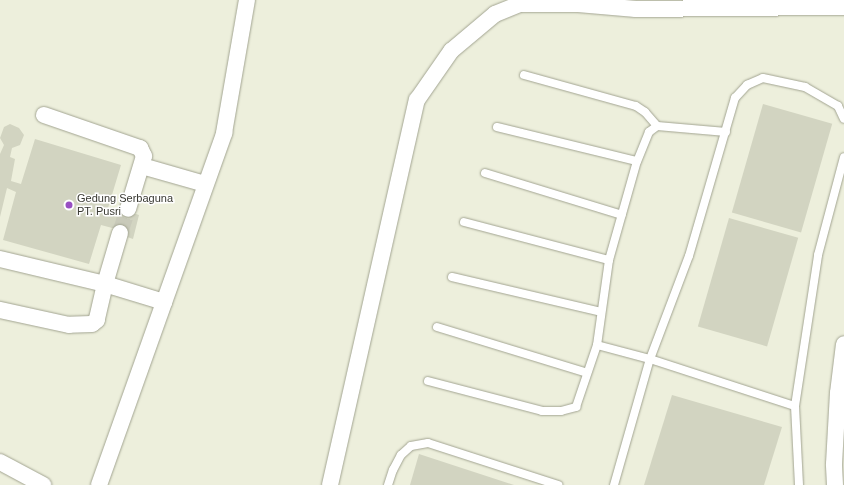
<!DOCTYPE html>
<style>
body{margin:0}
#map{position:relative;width:844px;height:485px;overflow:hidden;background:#edefdc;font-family:Arial,sans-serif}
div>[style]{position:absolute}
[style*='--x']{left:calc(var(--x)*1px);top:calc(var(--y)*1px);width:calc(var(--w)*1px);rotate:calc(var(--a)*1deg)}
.building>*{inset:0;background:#d2d4c1;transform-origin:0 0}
.street-tunnel>*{height:16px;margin-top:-8px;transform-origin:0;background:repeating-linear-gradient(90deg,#c9caba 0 16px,transparent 0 24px)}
.roads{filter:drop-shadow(0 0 1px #a2a491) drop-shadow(0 0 1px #a2a491)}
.lane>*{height:8px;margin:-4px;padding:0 4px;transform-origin:4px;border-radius:4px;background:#fff}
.street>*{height:16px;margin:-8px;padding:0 8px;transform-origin:8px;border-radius:8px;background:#fff}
.dots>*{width:11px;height:11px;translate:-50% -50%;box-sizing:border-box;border:2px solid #fff;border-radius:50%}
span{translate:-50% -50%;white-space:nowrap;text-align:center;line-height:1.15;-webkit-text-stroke:3px #fff;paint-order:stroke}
.poi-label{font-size:11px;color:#383831}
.left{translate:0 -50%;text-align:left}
</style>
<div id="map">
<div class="building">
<div style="left:763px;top:104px;width:72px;height:113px;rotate:16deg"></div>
<div style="clip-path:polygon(10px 124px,19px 128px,24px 135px,20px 145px,12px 148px,10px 157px,15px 159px,11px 181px,21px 184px,35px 139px,121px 165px,108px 208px,120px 212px,121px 209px,139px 215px,133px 239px,116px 233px,116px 229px,101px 225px,89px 264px,3px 240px,16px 192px,7px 188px,0 217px,0 154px,4px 145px,0 138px,4px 127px)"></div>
<div style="left:729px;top:218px;width:72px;height:113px;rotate:16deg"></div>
<div style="clip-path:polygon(672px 395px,782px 427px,764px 485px,644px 485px)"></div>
<div style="clip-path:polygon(419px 454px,514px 485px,410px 485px)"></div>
</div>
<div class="street-tunnel">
<div style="--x:120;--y:233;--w:25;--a:-72"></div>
</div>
<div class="roads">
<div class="lane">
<div style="--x:524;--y:75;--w:116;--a:15.5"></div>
<div style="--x:636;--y:106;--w:11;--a:34"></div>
<div style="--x:645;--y:112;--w:18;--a:49"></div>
<div style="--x:497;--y:127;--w:144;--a:13.7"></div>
<div style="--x:726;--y:132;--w:69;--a:-175"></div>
<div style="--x:657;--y:126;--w:10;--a:143"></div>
<div style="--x:649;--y:132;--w:31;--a:112"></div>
<div style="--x:637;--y:161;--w:103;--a:105.8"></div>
<div style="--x:609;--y:260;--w:86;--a:98"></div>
<div style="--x:597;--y:345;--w:55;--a:14.8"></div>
<div style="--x:650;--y:359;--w:152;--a:18"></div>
<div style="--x:485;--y:173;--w:143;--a:17"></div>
<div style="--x:464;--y:222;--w:150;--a:14.7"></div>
<div style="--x:452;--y:277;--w:153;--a:13.2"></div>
<div style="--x:437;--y:327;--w:157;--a:17"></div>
<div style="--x:428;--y:381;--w:118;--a:14.7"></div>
<div style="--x:542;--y:411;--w:19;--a:0"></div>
<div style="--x:561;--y:411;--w:16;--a:-15"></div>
<div style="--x:576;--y:407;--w:65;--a:-71.3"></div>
<div style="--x:388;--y:485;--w:16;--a:-72"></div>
<div style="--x:393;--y:470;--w:17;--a:-62"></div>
<div style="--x:401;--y:455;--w:13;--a:-42"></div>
<div style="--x:411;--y:446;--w:17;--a:-10"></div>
<div style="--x:428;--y:443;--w:137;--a:17.9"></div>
<div style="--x:614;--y:485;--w:131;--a:-74.1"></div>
<div style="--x:650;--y:359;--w:110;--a:-69.3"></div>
<div style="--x:689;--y:256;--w:165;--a:-73.8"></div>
<div style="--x:735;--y:98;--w:18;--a:-47"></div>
<div style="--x:747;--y:85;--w:17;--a:-24"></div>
<div style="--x:763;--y:78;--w:43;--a:12.1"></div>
<div style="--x:805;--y:87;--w:38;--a:30"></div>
<div style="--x:838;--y:106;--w:14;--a:65"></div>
<div style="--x:799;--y:485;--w:79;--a:-92.9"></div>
<div style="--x:795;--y:406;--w:153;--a:-81.3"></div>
<div style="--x:818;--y:255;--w:101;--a:-75.1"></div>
</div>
<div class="street">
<div style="--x:44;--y:115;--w:102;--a:19"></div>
<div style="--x:140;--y:148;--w:9;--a:63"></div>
<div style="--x:144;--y:156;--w:55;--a:106.8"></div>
<div style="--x:142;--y:166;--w:66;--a:15.9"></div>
<div style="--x:120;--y:233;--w:53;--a:106.4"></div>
<div style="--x:105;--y:284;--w:62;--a:17"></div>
<div style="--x:0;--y:259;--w:108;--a:13.4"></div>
<div style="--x:105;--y:284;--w:37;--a:103"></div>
<div style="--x:97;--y:320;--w:6;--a:141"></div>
<div style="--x:92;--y:324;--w:23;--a:178"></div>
<div style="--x:69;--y:325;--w:71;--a:-167.7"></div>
<div style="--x:0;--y:462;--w:49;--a:28.1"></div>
<div style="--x:99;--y:485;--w:374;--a:-70.4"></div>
<div style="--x:224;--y:133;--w:135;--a:-80.2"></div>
<div style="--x:330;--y:485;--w:395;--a:-77.3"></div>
<div style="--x:417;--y:100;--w:60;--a:-55.2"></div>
<div style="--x:451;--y:51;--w:57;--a:-40.1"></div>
<div style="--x:495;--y:14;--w:27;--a:-22"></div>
<div style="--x:520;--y:4;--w:58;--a:0"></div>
<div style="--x:578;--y:4;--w:58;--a:4.9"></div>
<div style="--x:636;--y:9;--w:208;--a:-0.6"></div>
<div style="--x:835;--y:485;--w:21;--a:-93"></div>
<div style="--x:834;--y:464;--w:71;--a:-86.8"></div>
<div style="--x:838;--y:393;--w:49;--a:-83"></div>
</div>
</div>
<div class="dots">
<div style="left:69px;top:205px;background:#984fc2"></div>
</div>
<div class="poi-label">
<span class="left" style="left:77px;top:205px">Gedung Serbaguna<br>PT. Pusri</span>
</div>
</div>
